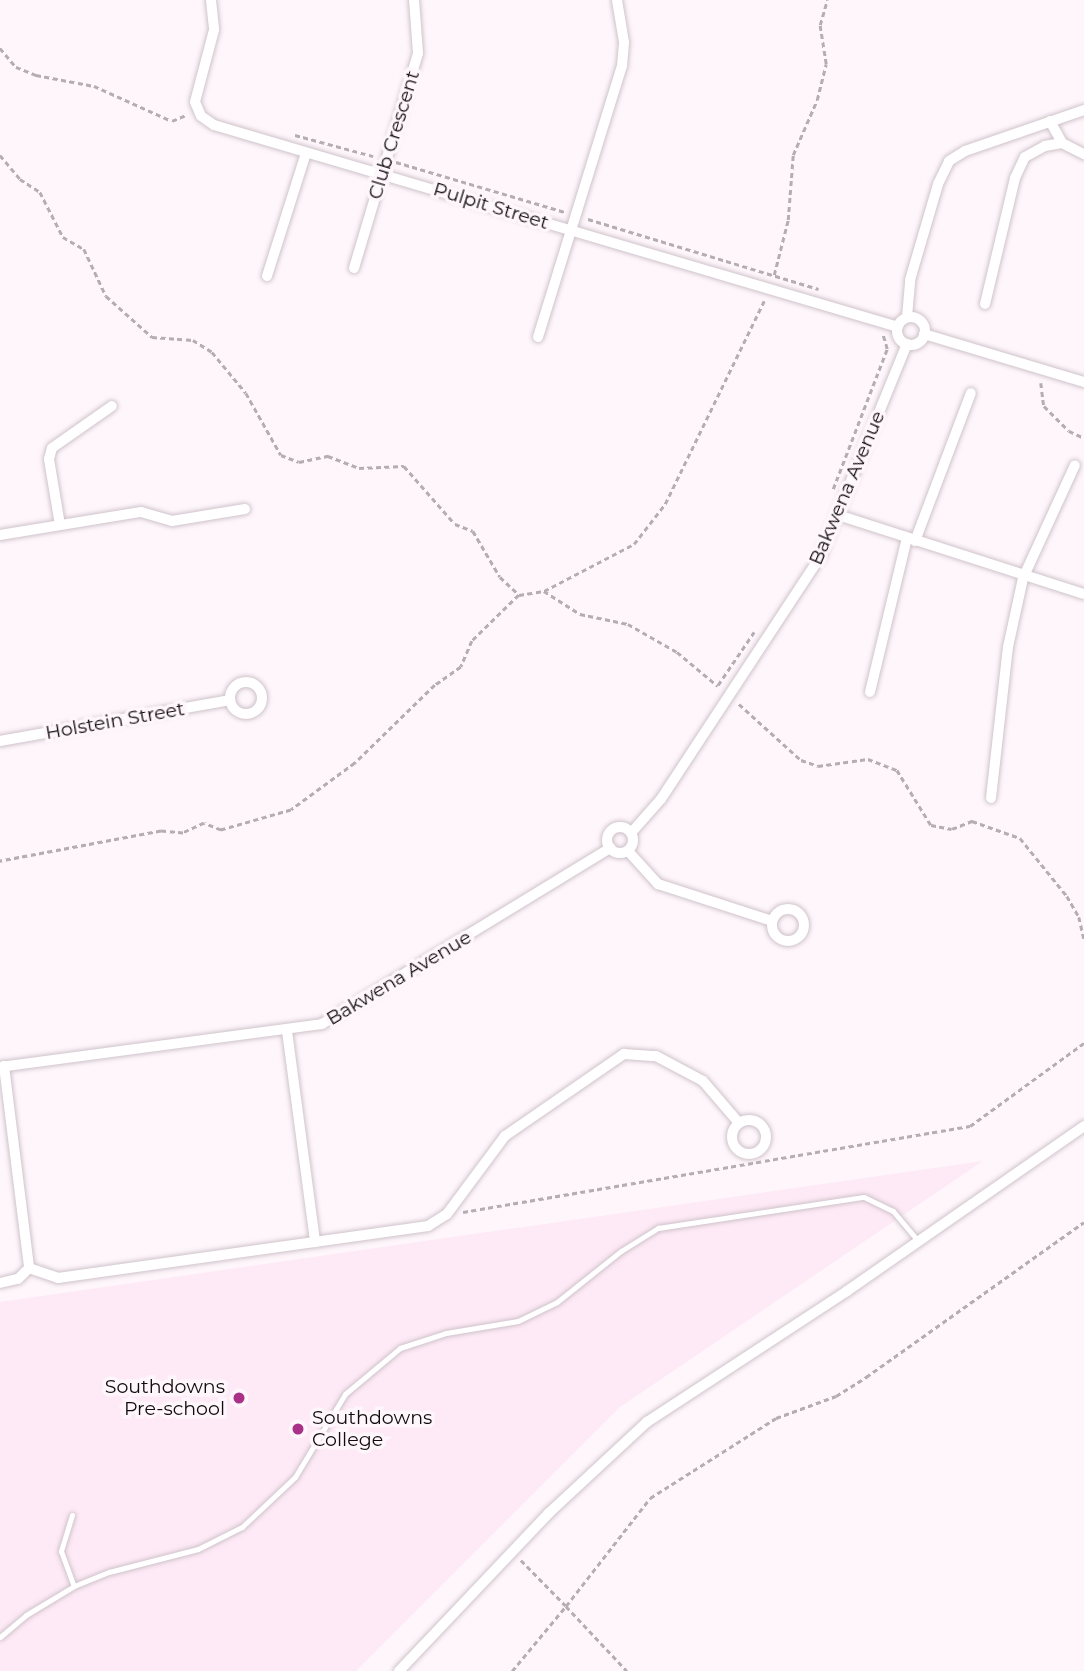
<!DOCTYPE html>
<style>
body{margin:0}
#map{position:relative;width:1084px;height:1671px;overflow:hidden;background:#fef6fb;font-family:Montserrat,sans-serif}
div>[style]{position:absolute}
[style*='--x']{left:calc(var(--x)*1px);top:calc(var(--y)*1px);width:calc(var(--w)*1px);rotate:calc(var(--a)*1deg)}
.built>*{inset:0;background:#feeaf6}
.path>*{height:2.5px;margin-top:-1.25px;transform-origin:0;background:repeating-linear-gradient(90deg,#b4adb1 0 5px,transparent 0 8.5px)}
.roads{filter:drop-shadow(0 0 2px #cfc3ca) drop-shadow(0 0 2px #cfc3ca)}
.service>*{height:5px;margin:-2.5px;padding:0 2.5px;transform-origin:2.5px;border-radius:2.5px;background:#fff}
.minor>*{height:10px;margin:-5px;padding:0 5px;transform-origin:5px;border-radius:5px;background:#fff}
.minor>.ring{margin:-5px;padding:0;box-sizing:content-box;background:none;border:10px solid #fff;border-radius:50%}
.dots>*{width:19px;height:19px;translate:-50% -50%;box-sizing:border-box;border:4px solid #fef6fb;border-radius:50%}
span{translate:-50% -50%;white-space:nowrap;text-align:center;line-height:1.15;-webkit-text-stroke:7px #fef6fb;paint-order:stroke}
.street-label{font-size:19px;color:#100c0e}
.poi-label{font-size:19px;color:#100c0e}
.right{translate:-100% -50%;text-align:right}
.left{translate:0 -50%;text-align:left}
</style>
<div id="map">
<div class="built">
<div style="clip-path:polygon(983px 1161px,620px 1407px,356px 1671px,0 1671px,0 1302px)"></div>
</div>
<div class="path">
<div style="--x:0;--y:48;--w:25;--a:50"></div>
<div style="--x:16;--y:67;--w:22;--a:22"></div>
<div style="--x:36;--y:75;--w:59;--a:10.7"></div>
<div style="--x:94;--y:86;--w:85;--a:24.2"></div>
<div style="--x:172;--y:121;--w:15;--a:-23"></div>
<div style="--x:295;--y:135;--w:81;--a:15.1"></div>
<div style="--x:0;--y:155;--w:31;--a:50"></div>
<div style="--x:20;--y:179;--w:24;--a:33"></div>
<div style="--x:40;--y:192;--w:51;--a:62.9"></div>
<div style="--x:63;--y:237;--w:24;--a:30"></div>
<div style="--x:84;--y:249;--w:52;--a:64.9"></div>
<div style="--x:106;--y:296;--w:62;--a:41.7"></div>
<div style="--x:152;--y:337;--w:41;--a:4.2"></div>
<div style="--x:193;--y:340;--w:22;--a:32"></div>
<div style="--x:212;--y:352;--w:53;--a:50.3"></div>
<div style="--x:246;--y:393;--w:71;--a:60.6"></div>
<div style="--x:281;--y:455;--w:19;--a:21"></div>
<div style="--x:299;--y:462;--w:30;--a:-12"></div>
<div style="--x:328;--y:456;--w:33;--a:21"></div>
<div style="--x:359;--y:468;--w:45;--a:-2.5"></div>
<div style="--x:404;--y:466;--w:77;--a:48.7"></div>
<div style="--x:455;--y:524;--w:19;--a:21"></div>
<div style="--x:473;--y:531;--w:53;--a:59.6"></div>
<div style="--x:500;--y:577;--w:26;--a:43"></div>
<div style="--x:519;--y:595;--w:66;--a:135.6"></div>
<div style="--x:472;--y:641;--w:28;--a:113"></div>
<div style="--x:461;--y:667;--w:32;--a:145"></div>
<div style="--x:435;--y:685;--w:112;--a:135.7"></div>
<div style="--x:355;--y:763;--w:79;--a:143.7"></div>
<div style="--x:291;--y:810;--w:73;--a:164.1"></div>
<div style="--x:221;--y:830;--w:18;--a:-158"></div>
<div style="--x:204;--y:823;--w:23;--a:155"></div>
<div style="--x:183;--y:833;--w:22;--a:-175"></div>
<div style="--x:161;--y:831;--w:164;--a:169.4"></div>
<div style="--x:396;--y:162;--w:176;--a:16.5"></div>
<div style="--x:588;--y:219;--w:241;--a:16.9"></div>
<div style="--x:774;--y:275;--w:57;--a:-75.7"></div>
<div style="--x:788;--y:220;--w:65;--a:-85.6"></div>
<div style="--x:793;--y:155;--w:60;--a:-66.4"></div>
<div style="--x:817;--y:100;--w:37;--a:-76"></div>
<div style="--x:826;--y:64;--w:39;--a:-99"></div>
<div style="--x:820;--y:25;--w:26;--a:-74"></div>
<div style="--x:1041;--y:383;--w:23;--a:83"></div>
<div style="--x:1044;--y:406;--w:35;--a:45"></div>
<div style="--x:1069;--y:431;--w:17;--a:25"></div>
<div style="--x:833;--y:489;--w:150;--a:-68.9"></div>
<div style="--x:887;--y:349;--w:15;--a:-106"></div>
<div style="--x:544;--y:591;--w:102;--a:-27.6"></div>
<div style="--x:634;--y:544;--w:51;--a:-52.2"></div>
<div style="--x:665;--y:504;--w:226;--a:-64"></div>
<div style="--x:519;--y:595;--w:25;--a:-9"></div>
<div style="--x:544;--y:591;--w:43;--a:32.6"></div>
<div style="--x:580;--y:614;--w:49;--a:11.8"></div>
<div style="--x:628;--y:624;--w:56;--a:29.7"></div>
<div style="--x:677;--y:652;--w:53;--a:39.7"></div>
<div style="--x:718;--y:685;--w:64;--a:-55.8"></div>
<div style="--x:739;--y:704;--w:84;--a:42.1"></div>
<div style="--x:801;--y:760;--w:18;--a:19"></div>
<div style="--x:818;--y:766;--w:50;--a:-8"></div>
<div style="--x:868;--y:759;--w:31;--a:21"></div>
<div style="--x:897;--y:770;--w:65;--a:58.3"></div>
<div style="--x:931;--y:825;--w:21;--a:11"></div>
<div style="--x:952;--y:829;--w:22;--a:-22"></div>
<div style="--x:972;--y:821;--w:51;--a:19.5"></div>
<div style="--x:1020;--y:838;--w:75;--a:51"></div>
<div style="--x:1067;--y:896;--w:24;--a:60"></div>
<div style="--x:1079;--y:917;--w:23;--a:77"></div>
<div style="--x:463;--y:1212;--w:514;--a:-9.63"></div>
<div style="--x:970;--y:1126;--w:141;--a:-36.1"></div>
<div style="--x:521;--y:1560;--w:64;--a:45.6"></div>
<div style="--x:566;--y:1606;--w:137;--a:-52.1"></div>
<div style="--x:650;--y:1498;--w:149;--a:-32.4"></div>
<div style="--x:776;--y:1418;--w:64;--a:-20.1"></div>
<div style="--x:836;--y:1396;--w:36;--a:-32"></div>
<div style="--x:866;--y:1377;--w:267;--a:-35.4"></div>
<div style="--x:512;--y:1671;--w:85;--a:-50.3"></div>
<div style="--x:566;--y:1606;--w:89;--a:46.8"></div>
</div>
<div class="roads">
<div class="service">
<div style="--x:72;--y:1515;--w:38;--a:107"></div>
<div style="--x:61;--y:1551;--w:37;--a:70"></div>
<div style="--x:0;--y:1637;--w:34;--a:-40"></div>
<div style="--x:26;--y:1615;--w:56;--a:-31.1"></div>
<div style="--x:74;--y:1586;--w:38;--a:-22"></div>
<div style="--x:109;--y:1572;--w:92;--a:-14.5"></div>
<div style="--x:198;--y:1549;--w:49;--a:-26.6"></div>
<div style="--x:242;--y:1527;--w:73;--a:-43.3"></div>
<div style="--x:295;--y:1477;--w:97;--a:-58.9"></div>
<div style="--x:345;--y:1394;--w:72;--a:-39.9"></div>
<div style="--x:400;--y:1348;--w:48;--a:-18.1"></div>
<div style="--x:446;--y:1333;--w:73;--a:-9.5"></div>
<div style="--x:518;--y:1321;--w:43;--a:-26"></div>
<div style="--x:557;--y:1302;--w:82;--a:-38.6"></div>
<div style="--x:621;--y:1251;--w:44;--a:-31.9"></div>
<div style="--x:658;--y:1228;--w:208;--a:-8.6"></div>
<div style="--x:864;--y:1197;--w:32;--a:26"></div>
<div style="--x:893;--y:1211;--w:38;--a:50"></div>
</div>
<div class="minor">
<div style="--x:211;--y:0;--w:30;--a:84"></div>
<div style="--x:214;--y:30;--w:74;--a:104.8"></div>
<div style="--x:195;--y:102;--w:15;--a:67"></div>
<div style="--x:201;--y:116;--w:16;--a:35"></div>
<div style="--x:214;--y:125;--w:713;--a:16.45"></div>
<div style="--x:1050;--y:121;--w:25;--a:61"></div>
<div style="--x:1062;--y:143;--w:25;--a:27"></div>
<div style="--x:354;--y:268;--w:224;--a:-73.4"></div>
<div style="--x:418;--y:53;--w:53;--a:-94.3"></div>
<div style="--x:267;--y:276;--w:129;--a:-72.4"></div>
<div style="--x:985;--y:304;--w:130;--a:-76.6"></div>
<div style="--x:1015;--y:178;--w:23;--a:-65"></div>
<div style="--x:1025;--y:157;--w:23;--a:-29"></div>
<div style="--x:1045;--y:146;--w:17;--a:-10"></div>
<div style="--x:907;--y:317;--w:37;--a:-85"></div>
<div style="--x:910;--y:280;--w:100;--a:-73.7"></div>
<div style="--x:938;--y:184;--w:25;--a:-64"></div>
<div style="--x:949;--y:161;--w:19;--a:-32"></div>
<div style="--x:965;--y:151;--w:126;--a:-19"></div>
<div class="ring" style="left:897px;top:317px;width:18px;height:18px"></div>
<div style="--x:924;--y:334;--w:167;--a:16.7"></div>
<div style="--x:538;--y:337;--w:284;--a:-72.8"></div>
<div style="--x:622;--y:66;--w:24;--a:-85"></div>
<div style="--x:624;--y:42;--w:43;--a:-99.5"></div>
<div style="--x:838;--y:515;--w:258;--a:17.8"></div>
<div style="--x:60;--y:525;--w:67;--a:-99.5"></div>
<div style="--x:49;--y:459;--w:11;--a:-75"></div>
<div style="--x:52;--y:448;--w:73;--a:-35"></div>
<div style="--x:0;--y:535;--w:143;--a:-9.3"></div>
<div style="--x:141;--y:512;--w:32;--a:16"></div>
<div style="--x:172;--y:521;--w:74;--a:-9.3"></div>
<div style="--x:915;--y:541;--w:158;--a:-69.3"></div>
<div class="ring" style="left:230px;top:682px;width:22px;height:22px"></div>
<div style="--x:870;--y:692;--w:158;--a:-76.5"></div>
<div style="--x:0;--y:741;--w:234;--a:-10.1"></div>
<div style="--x:991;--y:798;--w:152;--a:-83.6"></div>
<div style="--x:1008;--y:647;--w:71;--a:-77.7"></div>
<div style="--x:1023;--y:578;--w:124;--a:-65.3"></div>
<div class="ring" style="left:607px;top:827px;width:16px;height:16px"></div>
<div style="--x:631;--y:833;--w:45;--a:-48.6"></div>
<div style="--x:661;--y:799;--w:290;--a:-56.7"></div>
<div style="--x:820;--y:557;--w:230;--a:-67.8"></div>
<div style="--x:628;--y:851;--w:45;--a:47.7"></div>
<div style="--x:658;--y:884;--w:120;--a:18"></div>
<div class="ring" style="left:772px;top:909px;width:22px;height:22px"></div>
<div style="--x:287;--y:1031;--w:213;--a:82.4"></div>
<div style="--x:4;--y:1066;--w:204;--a:82.9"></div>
<div style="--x:0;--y:1067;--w:325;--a:-7.6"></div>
<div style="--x:322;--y:1024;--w:338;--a:-31.4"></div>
<div class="ring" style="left:732px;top:1120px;width:24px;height:24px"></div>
<div style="--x:29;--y:1268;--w:31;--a:19"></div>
<div style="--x:58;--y:1278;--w:374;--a:-8"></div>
<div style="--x:428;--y:1226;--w:22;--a:-32"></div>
<div style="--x:447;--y:1214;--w:97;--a:-53.4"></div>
<div style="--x:505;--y:1136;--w:145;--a:-34.6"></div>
<div style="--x:624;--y:1054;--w:32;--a:4"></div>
<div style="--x:656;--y:1056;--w:53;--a:28"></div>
<div style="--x:703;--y:1081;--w:55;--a:49.4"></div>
<div style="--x:0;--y:1283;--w:18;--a:-13"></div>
<div style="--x:18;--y:1279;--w:16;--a:-45"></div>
<div style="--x:399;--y:1671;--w:218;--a:-46.5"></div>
<div style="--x:549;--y:1513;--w:134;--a:-42.9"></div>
<div style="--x:647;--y:1422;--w:239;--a:-33.2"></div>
<div style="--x:847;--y:1291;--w:289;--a:-34.8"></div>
</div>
</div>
<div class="dots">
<div style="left:239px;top:1398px;background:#a93188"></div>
<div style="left:298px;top:1429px;background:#a93188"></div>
</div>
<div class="street-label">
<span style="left:394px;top:135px;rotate:-73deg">Club Crescent</span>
<span style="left:491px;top:206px;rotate:17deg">Pulpit Street</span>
<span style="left:847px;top:488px;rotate:-67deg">Bakwena Avenue</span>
<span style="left:115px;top:721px;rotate:-10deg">Holstein Street</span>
<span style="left:399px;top:978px;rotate:-31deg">Bakwena Avenue</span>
</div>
<div class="poi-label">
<span class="right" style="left:225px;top:1398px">Southdowns<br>Pre-school</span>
<span class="left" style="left:312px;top:1429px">Southdowns<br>College</span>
</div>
</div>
